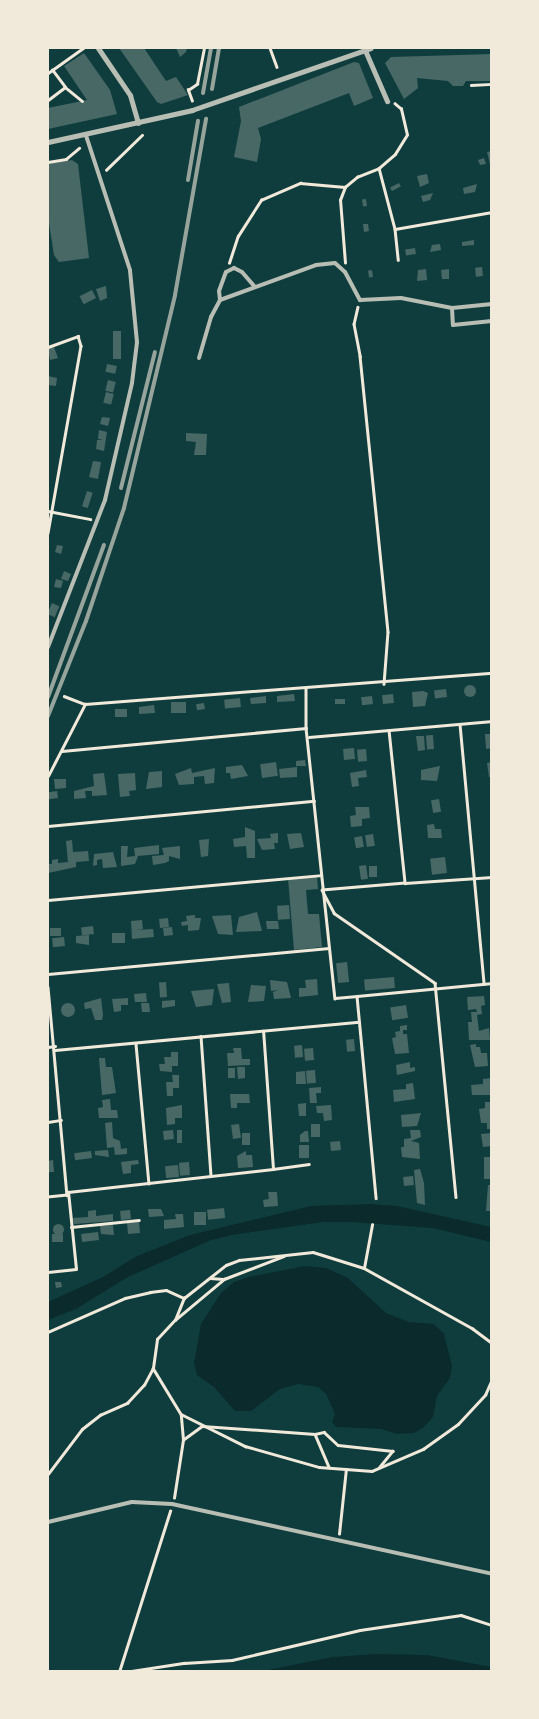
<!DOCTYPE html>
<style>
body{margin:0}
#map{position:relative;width:539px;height:1719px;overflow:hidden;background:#0f3d3e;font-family:"Nunito Sans",sans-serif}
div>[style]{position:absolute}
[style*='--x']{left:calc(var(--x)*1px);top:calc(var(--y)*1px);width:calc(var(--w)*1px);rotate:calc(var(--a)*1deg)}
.water>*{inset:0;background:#0a2a2b}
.building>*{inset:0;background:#486865;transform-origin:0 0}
.round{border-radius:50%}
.path>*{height:2.5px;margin:-1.25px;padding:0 1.25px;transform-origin:1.25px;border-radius:1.25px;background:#f1e9da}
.service>*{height:4px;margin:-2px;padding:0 2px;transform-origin:2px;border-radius:2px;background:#b8beb3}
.minor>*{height:5px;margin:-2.5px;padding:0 2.5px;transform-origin:2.5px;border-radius:2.5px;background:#b8beb3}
.rail>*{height:4px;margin:-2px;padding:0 2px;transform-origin:2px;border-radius:2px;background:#97a49c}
span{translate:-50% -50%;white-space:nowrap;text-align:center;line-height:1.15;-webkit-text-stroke:4px #f1e9da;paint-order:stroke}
.frame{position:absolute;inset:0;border:49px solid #f1e9da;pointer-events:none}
</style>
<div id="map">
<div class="water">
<div style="clip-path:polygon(370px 1204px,397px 1206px,491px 1227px,491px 1242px,433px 1228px,350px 1222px,323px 1222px,232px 1235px,211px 1240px,126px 1278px,76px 1309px,48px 1320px,48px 1302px,103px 1277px,137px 1256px,190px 1235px,311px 1206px)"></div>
<div style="clip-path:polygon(305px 1266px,326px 1268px,348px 1278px,386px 1313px,409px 1322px,434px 1324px,444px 1334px,452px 1366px,450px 1378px,437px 1396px,433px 1417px,424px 1427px,414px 1433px,397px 1434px,381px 1429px,336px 1427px,332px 1422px,335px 1414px,326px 1394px,318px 1387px,298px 1384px,280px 1389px,251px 1411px,235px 1411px,214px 1387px,197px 1375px,194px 1363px,201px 1324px,221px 1293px,234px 1282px,249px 1277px)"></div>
<div style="clip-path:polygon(376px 1654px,427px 1655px,491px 1667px,491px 1671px,263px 1671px,333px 1657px)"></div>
</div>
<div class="building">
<div style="clip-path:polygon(119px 48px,144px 48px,166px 81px,176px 77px,188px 95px,161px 104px,157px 102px)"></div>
<div style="clip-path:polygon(176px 48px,187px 48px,186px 52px,180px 57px)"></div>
<div style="clip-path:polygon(84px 53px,110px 90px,117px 114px,48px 129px,48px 108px,87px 100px,64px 66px)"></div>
<div style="clip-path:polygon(492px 54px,492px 81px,466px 81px,463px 86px,453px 86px,448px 81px,417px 78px,418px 88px,404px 99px,385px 63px,391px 57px)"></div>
<div style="clip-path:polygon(354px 62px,359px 63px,373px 98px,354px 106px,349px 93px,258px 128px,261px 139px,257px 162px,234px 157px,241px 121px,239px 107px)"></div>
<div style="clip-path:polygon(492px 151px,492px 164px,490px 164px,487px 152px)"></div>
<div style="clip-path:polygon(484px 158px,486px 164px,480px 165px,478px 160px)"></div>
<div style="clip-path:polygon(72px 160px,78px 164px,89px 258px,59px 262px,54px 255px,48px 217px,48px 164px)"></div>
<div style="clip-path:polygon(427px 174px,429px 183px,420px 187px,417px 176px)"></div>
<div style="left:399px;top:183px;width:4px;height:10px;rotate:63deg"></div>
<div style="clip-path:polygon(477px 184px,475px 192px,464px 194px,463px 188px)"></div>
<div style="clip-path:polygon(433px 193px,430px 200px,423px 202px,421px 196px)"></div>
<div style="left:366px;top:199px;width:7px;height:4px;rotate:82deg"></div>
<div style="clip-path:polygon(363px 224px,368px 224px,369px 231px,364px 232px)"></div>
<div style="clip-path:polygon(474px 240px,474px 245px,462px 246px,462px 242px)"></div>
<div style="clip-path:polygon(440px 244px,441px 250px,430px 252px,432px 245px)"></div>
<div style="left:415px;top:248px;width:6px;height:10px;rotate:81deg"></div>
<div style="left:482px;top:267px;width:9px;height:7px;rotate:84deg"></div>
<div style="clip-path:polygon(426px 269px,427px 280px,417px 281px,418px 270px)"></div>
<div style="clip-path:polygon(449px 269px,449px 279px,442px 279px,441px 270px)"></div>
<div style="left:372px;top:270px;width:7px;height:4px;rotate:82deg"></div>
<div style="clip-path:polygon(106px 286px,107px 298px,100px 301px,96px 289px)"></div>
<div style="left:92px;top:290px;width:9px;height:14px;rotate:63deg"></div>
<div style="left:113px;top:331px;width:8px;height:28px"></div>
<div style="clip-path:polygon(54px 347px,58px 358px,50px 360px,48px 349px)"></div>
<div style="left:107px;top:364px;width:10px;height:8px;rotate:11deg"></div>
<div style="clip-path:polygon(48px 376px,57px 378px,56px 386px,48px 385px)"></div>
<div style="left:108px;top:380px;width:8px;height:11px;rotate:14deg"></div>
<div style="left:106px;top:392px;width:8px;height:11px;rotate:14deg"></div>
<div style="clip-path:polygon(102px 417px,110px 418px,108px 426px,100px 424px)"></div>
<div style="clip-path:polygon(99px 430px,107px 432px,104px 451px,96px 449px,97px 440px,103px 440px,98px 439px)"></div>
<div style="clip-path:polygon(186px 433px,207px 434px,206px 455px,194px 455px,196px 442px,186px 441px)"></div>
<div style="clip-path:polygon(93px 461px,101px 462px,98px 479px,89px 477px)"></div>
<div style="left:87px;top:491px;width:6px;height:16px;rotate:18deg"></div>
<div style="clip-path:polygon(57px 545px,63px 546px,61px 554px,55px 552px)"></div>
<div style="clip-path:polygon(64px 571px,71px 574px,68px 581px,61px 579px)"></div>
<div style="clip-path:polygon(56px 579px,63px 581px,61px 588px,54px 587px)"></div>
<div style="left:52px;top:603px;width:8px;height:12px;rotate:23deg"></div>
<div class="round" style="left:464px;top:685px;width:12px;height:12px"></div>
<div style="left:446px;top:689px;width:8px;height:12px;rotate:83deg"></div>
<div style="clip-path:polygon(423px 691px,428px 693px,425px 706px,413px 707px,412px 692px)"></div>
<div style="clip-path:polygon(294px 694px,295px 701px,277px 702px,277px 696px)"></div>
<div style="left:393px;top:694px;width:9px;height:11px;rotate:84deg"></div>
<div style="clip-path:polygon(266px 696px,266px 703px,251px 704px,250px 698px)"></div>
<div style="left:372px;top:696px;width:8px;height:11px;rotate:83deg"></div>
<div style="left:240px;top:698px;width:9px;height:16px;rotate:84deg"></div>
<div style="left:345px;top:699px;width:5px;height:10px;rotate:90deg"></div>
<div style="left:186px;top:702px;width:11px;height:15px;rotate:90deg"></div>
<div style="left:204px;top:703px;width:6px;height:8px;rotate:81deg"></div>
<div style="clip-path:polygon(154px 705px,155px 713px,139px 714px,139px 707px)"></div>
<div style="left:127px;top:709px;width:8px;height:12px;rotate:90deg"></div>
<div style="clip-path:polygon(485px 734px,492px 734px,492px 748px,486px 749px)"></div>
<div style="left:433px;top:735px;width:14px;height:7px;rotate:86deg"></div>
<div style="clip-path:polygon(416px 736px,424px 736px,425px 750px,418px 751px)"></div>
<div style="left:354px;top:748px;width:11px;height:11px;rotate:85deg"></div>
<div style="left:366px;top:749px;width:12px;height:9px;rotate:85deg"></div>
<div style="clip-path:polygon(305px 760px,306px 766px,296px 766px,296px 761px)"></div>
<div style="left:276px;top:762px;width:14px;height:16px;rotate:82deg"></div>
<div style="clip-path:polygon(492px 762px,492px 777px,489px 777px,487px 763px)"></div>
<div style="clip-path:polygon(242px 765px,248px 776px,231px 779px,230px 773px,226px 773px,226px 767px)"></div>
<div style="clip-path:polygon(440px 766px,437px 781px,421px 780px,421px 770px)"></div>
<div style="clip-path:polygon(297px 767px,297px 777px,280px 778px,279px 769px)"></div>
<div style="clip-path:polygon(191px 768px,192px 773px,215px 768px,214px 783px,205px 784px,204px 776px,194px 777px,194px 784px,179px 785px,175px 774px)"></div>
<div style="clip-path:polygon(366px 770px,367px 777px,358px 778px,359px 786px,352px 787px,350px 773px)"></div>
<div style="clip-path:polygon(162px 771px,162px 787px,146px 789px,149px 772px)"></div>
<div style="clip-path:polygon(104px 773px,107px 795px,92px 796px,92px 791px,85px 791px,86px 798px,74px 799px,74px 791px,94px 786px,93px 774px)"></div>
<div style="clip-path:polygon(135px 773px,136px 790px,129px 791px,130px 796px,120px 797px,118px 774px)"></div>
<div style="clip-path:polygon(54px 779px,66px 779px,66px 788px,55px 789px)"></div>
<div style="left:57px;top:791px;width:7px;height:9px;rotate:82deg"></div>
<div style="left:439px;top:799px;width:13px;height:8px;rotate:81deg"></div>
<div style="clip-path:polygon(355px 807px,369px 807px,370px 818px,362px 819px,362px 826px,351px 827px,350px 816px,356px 815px)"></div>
<div style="clip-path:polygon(434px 824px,435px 829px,441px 829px,442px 838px,428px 838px,427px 825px)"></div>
<div style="clip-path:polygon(245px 827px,255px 831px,255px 858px,247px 858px,246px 846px,234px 847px,233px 839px,245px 837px)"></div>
<div style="clip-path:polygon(278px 833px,278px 843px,274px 843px,275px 849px,262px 850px,257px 839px,271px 838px,270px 834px)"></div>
<div style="clip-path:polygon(301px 833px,304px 847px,290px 849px,287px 834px)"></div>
<div style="left:373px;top:834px;width:12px;height:8px;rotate:81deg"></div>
<div style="left:362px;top:836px;width:11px;height:8px;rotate:80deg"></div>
<div style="clip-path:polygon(209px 839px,208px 856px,201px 857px,199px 840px)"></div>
<div style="clip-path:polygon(72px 840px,73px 852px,88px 851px,89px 861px,76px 862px,76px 867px,48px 873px,48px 864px,52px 864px,52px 860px,58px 859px,58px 863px,68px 862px,66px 841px)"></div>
<div style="clip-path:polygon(159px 845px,159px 854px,138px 856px,135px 864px,121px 866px,121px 846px,128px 846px,127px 857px,135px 856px,134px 848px)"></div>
<div style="clip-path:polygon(180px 846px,180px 859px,169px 856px,169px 861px,165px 863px,153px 865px,152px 856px,164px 855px,162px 848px)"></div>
<div style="clip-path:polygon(113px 852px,117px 867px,103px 868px,102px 859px,97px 860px,97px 865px,93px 866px,94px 854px)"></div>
<div style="left:445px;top:857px;width:16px;height:15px;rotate:83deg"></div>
<div style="left:366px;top:865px;width:14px;height:7px;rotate:82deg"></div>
<div style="left:369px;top:866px;width:8px;height:11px"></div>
<div style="clip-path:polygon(317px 876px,318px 889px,306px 890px,308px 914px,319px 914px,322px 947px,294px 950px,288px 878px)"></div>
<div style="left:289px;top:905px;width:14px;height:12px;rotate:86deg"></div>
<div style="clip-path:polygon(257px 912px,262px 931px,236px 932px,239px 917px)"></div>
<div style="clip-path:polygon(195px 915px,195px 918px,201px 918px,199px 930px,188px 931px,188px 925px,182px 926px,181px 922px,187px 921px,186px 916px)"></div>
<div style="clip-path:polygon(231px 915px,233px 935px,218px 934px,212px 916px)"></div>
<div style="left:168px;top:918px;width:9px;height:9px;rotate:84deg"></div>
<div style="clip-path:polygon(142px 920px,143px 929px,136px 930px,153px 929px,154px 937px,132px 939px,131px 921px)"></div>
<div style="clip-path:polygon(266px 921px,278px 921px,279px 929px,267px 929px)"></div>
<div style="left:93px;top:926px;width:8px;height:12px;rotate:83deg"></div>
<div style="left:172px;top:927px;width:8px;height:9px;rotate:83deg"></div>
<div style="left:61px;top:928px;width:8px;height:11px;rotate:90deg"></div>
<div style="left:112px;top:933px;width:13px;height:10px"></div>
<div style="clip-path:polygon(89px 935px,89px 945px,76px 943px,76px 936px)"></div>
<div style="left:64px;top:937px;width:9px;height:12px;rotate:84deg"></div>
<div style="left:347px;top:962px;width:20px;height:11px;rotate:84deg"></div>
<div style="left:394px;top:977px;width:11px;height:30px;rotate:85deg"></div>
<div style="clip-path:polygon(317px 979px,318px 995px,299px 997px,299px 988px,306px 988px,305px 980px)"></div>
<div style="clip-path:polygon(270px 980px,287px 982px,291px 998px,274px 999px,273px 992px,278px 990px,271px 991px)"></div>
<div style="left:166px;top:982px;width:15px;height:7px;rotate:86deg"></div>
<div style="clip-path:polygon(229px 983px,231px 1002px,222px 1003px,217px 984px)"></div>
<div style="clip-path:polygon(251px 985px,266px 986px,264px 1001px,248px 1002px)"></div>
<div style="clip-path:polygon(214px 989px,212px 1005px,196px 1007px,191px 991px)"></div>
<div style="clip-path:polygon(146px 993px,147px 1002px,135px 1002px,134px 994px)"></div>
<div style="clip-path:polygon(484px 996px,485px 1005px,481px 1006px,482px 1014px,477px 1015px,479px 1031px,489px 1028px,490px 1040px,469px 1040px,468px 1022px,472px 1022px,471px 1012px,477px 1012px,476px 1009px,468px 1010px,467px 997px)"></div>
<div style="clip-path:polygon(101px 998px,103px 1015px,102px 1020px,95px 1020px,91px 1008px,85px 1009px,84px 1003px)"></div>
<div style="clip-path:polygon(128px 998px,128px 1005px,121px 1005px,121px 1011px,114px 1012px,112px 999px)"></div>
<div style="clip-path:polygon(175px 1000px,175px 1006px,162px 1008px,162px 1001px)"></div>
<div class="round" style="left:61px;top:1003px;width:14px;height:14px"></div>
<div style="clip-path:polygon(141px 1003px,149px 1003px,150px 1012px,142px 1012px)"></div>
<div style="left:406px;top:1005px;width:13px;height:16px;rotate:81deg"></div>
<div style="clip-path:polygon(407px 1025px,407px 1030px,403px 1030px,403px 1034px,407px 1034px,409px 1053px,395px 1054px,392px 1038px,396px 1037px,395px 1032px,400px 1031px,400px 1026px)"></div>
<div style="left:354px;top:1039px;width:12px;height:8px;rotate:85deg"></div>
<div style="clip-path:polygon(476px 1044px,476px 1047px,480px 1047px,481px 1053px,487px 1053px,488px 1066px,475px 1067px,470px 1045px)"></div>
<div style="left:302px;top:1045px;width:12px;height:8px;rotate:85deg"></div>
<div style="clip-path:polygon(233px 1048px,241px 1048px,242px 1059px,250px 1059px,250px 1065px,228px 1066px,227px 1053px,234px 1053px)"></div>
<div style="left:313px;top:1048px;width:12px;height:9px;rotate:85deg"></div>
<div style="clip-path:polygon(171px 1052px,178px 1052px,178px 1066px,172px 1066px,172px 1072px,160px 1071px,159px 1064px,165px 1064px,164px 1057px,171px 1057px)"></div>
<div style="clip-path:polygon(99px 1058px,105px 1058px,106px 1067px,112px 1067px,116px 1093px,102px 1095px)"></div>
<div style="clip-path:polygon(410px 1062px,410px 1068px,415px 1067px,415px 1071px,397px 1075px,396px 1065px)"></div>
<div style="clip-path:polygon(237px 1067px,245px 1067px,245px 1078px,238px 1079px)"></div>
<div style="left:228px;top:1068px;width:7px;height:10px"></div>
<div style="left:315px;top:1070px;width:13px;height:9px;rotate:86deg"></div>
<div style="clip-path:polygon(305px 1071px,306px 1084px,296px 1084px,296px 1072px)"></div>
<div style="clip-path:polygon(172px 1075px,179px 1075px,179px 1088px,173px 1088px,173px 1096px,167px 1096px,166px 1082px,173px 1082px)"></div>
<div style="clip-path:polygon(492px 1078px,492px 1095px,472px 1095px,471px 1085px,483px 1084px,483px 1079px)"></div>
<div style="clip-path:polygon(413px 1083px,415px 1099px,394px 1102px,393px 1090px,406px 1089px,406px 1084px)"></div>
<div style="clip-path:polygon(321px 1087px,321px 1093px,316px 1093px,317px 1103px,310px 1103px,309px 1088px)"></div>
<div style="clip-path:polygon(230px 1094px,249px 1094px,250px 1103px,237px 1103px,237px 1108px,231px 1108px)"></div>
<div style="clip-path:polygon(110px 1099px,111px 1110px,117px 1110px,118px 1118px,99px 1118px,98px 1108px,103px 1107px,102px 1100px)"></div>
<div style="clip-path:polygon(485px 1102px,492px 1102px,492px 1129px,487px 1129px,487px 1123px,481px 1123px,479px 1109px,485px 1108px)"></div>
<div style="clip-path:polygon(306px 1103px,306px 1116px,299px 1116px,298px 1104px)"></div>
<div style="clip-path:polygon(182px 1105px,182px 1118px,175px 1118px,175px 1124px,167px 1125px,166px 1108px)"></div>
<div style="clip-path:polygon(331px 1105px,332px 1120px,324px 1121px,323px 1113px,317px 1113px,316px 1106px)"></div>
<div style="clip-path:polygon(421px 1113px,417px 1126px,402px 1127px,401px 1115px)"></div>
<div style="clip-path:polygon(112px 1122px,113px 1138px,120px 1141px,121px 1149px,127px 1148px,127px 1154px,115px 1155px,114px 1147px,107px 1148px,105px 1123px)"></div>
<div style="left:239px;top:1124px;width:14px;height:8px;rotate:82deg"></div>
<div style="left:311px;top:1124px;width:9px;height:13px"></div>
<div style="left:173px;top:1130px;width:9px;height:10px;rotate:84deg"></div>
<div style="left:177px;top:1130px;width:5px;height:13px"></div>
<div style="clip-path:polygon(410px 1130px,420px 1130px,421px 1137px,411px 1141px,419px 1143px,420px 1159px,402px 1157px,401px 1147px,404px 1147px,404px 1139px,411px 1138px)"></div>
<div style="clip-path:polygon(305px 1131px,308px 1131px,309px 1142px,300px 1142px,300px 1135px)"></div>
<div style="left:242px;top:1133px;width:8px;height:12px"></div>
<div style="clip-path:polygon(492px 1133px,492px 1146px,483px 1147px,481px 1134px)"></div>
<div style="left:340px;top:1141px;width:9px;height:10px;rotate:84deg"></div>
<div style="left:299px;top:1145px;width:10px;height:13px"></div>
<div style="clip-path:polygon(108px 1150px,109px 1157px,95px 1155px,95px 1151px)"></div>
<div style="left:91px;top:1151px;width:7px;height:17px;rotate:82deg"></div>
<div style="clip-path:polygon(246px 1151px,246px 1155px,252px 1155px,253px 1167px,238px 1168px,237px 1156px)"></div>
<div style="left:492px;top:1157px;width:22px;height:8px;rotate:90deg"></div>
<div style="clip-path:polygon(53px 1160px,54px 1172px,48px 1172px,48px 1161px)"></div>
<div style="clip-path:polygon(138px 1160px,139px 1164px,131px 1165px,131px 1173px,123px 1174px,121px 1162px)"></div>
<div style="left:189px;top:1162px;width:13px;height:10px;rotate:86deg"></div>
<div style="left:178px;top:1165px;width:12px;height:13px;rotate:85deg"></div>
<div style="clip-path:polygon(420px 1169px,424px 1183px,425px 1205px,417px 1203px,414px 1170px)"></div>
<div style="left:413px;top:1176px;width:9px;height:10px;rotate:84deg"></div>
<div style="clip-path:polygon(488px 1185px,492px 1185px,492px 1211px,486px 1211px)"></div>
<div style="clip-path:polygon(268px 1192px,277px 1192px,278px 1206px,264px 1207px,263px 1200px,269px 1199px)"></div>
<div style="left:224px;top:1208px;width:10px;height:17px;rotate:84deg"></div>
<div style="clip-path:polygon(148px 1209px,161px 1209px,164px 1216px,149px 1217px)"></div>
<div style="clip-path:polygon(96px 1210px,96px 1216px,113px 1214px,113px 1221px,74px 1224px,73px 1218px,88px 1217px,88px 1211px)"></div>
<div style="left:130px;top:1210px;width:9px;height:10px;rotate:84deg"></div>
<div style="left:194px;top:1212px;width:12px;height:13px"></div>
<div style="clip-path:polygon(175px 1214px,183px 1214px,184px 1227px,164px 1229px,164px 1220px,176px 1219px)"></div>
<div style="left:139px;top:1222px;width:11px;height:12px;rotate:85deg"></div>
<div class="round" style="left:52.5px;top:1223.5px;width:11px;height:11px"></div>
<div style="clip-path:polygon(113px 1225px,114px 1235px,101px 1234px,100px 1226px)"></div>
<div style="left:98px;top:1232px;width:8px;height:17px;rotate:83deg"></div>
<div style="left:63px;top:1234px;width:8px;height:11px;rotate:90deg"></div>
<div style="clip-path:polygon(55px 1282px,61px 1282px,62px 1287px,56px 1288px)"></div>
</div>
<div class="path">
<div style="--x:270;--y:48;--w:20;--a:70"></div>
<div style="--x:48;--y:73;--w:43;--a:-35.5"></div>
<div style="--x:471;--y:85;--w:21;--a:-3"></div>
<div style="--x:65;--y:87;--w:22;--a:39"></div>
<div style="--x:48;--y:100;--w:21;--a:-37"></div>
<div style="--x:65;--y:87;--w:21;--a:-127"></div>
<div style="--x:192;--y:101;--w:12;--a:-110"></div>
<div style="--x:188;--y:90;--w:11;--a:-34"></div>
<div style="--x:197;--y:84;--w:37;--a:-79"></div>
<div style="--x:48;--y:162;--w:18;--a:-9"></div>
<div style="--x:66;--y:159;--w:17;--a:-40"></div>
<div style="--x:379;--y:168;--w:63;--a:75.3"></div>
<div style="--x:395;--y:229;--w:31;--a:84"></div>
<div style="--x:106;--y:170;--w:50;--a:-44.2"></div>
<div style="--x:395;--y:229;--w:98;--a:-9.9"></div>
<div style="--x:229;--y:263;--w:28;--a:-72"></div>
<div style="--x:238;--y:236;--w:43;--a:-57.4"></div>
<div style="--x:261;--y:200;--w:43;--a:-23.6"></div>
<div style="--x:300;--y:183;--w:45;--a:5.1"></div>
<div style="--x:345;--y:263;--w:63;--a:-94.5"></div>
<div style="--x:340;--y:200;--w:14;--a:-69"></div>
<div style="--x:345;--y:187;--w:16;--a:-40"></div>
<div style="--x:357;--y:177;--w:24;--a:-22"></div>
<div style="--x:379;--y:168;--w:21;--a:-41"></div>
<div style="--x:395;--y:154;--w:22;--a:-58"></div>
<div style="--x:407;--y:135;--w:27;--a:-103"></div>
<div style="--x:401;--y:109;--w:8;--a:-140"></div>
<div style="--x:358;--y:307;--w:17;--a:103"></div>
<div style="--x:354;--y:324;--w:33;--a:79"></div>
<div style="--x:360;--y:356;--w:277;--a:84.2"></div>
<div style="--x:388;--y:632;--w:52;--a:94.4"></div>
<div style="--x:48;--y:347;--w:32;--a:-20"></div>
<div style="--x:78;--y:336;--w:10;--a:73"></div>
<div style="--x:81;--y:346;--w:190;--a:100"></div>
<div style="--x:48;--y:511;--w:43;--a:10.8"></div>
<div style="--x:306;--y:688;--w:40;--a:90"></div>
<div style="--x:306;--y:728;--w:272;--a:83.9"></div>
<div style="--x:335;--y:998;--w:22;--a:-5"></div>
<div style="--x:357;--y:996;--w:203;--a:84.6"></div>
<div style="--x:64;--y:696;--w:22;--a:21"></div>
<div style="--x:85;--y:704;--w:408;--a:-4.4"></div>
<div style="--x:460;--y:724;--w:261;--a:84.7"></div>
<div style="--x:389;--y:730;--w:154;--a:84"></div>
<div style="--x:405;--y:883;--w:83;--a:175.2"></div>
<div style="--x:322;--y:890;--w:26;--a:62"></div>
<div style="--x:334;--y:913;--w:123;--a:34.7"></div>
<div style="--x:435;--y:983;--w:215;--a:84.4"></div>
<div style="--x:309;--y:737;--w:184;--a:-5"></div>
<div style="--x:62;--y:751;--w:245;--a:-5.4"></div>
<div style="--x:48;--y:776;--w:81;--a:-62.8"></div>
<div style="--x:48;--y:826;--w:267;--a:-5.4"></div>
<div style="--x:405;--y:883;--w:87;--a:-3.9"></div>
<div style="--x:48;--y:900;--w:274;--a:-5.2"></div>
<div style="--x:48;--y:974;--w:282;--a:-5.3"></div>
<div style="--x:48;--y:987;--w:209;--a:84.8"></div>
<div style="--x:67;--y:1195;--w:19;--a:174"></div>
<div style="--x:357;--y:996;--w:136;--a:-5.5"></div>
<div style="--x:201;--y:1036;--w:139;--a:85.9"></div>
<div style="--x:136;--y:1044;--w:140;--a:84.7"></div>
<div style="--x:48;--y:1047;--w:7;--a:-8"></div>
<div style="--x:55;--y:1050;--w:305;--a:-5.3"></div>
<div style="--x:48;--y:1122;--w:13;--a:-9"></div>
<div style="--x:273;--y:1169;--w:36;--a:-8"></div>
<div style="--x:71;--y:1227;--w:68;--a:-5.9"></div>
<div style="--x:364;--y:1268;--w:44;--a:-79.5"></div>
<div style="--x:48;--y:1272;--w:28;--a:-6"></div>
<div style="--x:76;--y:1269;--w:77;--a:-95.9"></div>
<div style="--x:68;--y:1192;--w:206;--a:-6.4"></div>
<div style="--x:273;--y:1169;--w:138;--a:-94.1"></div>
<div style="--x:210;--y:1278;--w:13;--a:4"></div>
<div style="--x:175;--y:1320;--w:24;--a:-68"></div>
<div style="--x:184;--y:1298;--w:53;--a:-38.2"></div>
<div style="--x:226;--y:1265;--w:14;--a:-21"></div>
<div style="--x:239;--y:1260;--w:74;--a:-6.2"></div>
<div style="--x:313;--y:1252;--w:53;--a:17.4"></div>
<div style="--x:364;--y:1268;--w:124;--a:29.1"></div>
<div style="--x:472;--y:1328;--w:25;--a:37"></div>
<div style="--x:48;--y:1332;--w:84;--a:-23.8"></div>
<div style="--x:125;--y:1298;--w:26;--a:-13"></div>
<div style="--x:150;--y:1292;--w:16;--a:-7"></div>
<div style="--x:166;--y:1290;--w:20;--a:24"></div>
<div style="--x:153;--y:1368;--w:54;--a:58.7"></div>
<div style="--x:181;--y:1414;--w:72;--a:26.6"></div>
<div style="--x:245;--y:1446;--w:77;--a:15.8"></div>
<div style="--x:319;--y:1467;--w:53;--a:4.3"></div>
<div style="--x:372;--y:1471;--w:56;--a:-23.3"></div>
<div style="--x:423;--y:1449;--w:43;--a:-35.5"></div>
<div style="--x:458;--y:1424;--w:40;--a:-47"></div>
<div style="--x:485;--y:1395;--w:17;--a:-66"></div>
<div style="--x:315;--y:1434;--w:36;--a:67"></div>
<div style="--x:184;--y:1439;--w:22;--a:-36"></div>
<div style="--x:202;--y:1426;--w:113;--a:4"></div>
<div style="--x:315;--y:1434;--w:9;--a:-13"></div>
<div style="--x:324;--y:1432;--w:19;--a:43"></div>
<div style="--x:338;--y:1445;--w:55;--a:6.2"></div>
<div style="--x:393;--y:1451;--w:21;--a:129"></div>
<div style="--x:48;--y:1474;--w:56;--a:-52.9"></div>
<div style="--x:82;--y:1429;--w:23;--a:-38"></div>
<div style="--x:100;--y:1415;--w:30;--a:-24"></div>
<div style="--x:127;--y:1403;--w:25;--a:-47"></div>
<div style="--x:144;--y:1385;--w:19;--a:-62"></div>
<div style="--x:153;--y:1368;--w:29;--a:-82"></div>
<div style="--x:157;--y:1339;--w:26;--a:-47"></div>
<div style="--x:175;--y:1320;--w:64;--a:-39.9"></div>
<div style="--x:224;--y:1279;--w:64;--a:-21"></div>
<div style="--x:174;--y:1498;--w:59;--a:-81.2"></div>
<div style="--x:183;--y:1440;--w:25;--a:-95"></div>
<div style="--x:339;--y:1534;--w:65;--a:-83.9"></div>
<div style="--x:119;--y:1672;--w:169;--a:-72.4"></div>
<div style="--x:125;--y:1672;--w:60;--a:-8.7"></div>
<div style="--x:184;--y:1663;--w:48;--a:-3.6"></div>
<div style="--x:232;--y:1660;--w:131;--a:-13.2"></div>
<div style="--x:360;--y:1630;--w:102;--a:-8.4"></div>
<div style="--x:461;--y:1615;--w:33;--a:18"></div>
</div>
<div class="service">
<div style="--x:220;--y:300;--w:102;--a:-20"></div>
<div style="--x:316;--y:265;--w:19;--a:-6"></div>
<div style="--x:335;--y:263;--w:13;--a:42"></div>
<div style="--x:345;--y:272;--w:32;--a:62"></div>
<div style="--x:360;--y:300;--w:41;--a:-2.8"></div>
<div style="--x:401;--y:298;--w:52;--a:11.1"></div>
<div style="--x:492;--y:304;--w:40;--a:174.3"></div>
<div style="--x:452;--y:308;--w:17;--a:87"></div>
<div style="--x:453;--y:325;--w:39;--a:-6"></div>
<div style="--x:199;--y:358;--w:43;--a:-73.7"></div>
<div style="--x:211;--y:317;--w:19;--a:-62"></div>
<div style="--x:220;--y:300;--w:9;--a:-96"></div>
<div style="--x:219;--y:291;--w:20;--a:-70"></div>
<div style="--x:226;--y:272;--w:9;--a:-27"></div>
<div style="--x:234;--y:268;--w:9;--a:27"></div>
<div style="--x:242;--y:272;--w:18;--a:49"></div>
<div style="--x:48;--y:647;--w:158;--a:-68.8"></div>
<div style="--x:105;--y:500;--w:120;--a:-77"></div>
<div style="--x:132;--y:383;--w:41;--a:-83"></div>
<div style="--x:137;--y:342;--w:72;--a:-95.6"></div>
<div style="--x:130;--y:270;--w:142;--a:-108.1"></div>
<div style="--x:48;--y:1522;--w:86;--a:-13.4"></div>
<div style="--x:132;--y:1502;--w:40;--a:2.9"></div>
<div style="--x:172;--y:1504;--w:328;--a:12.3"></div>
</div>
<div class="minor">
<div style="--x:98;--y:48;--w:57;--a:55.8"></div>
<div style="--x:130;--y:95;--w:29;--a:74"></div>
<div style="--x:364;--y:48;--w:58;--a:66.5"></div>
<div style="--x:48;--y:142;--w:148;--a:-12.5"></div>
<div style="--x:192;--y:110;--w:189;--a:-19.1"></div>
</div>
<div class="rail">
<div style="--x:212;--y:89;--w:42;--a:-80.3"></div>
<div style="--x:203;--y:93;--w:46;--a:-79.9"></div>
<div style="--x:188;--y:180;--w:60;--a:-80.4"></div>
<div style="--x:121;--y:488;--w:140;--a:-76"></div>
<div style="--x:48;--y:697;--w:162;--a:-69.8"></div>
<div style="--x:48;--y:716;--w:102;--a:-68.2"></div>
<div style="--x:86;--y:621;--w:119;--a:-71.4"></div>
<div style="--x:124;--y:508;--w:219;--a:-76.5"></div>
<div style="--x:175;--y:295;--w:179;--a:-80"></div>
</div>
<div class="frame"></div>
</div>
